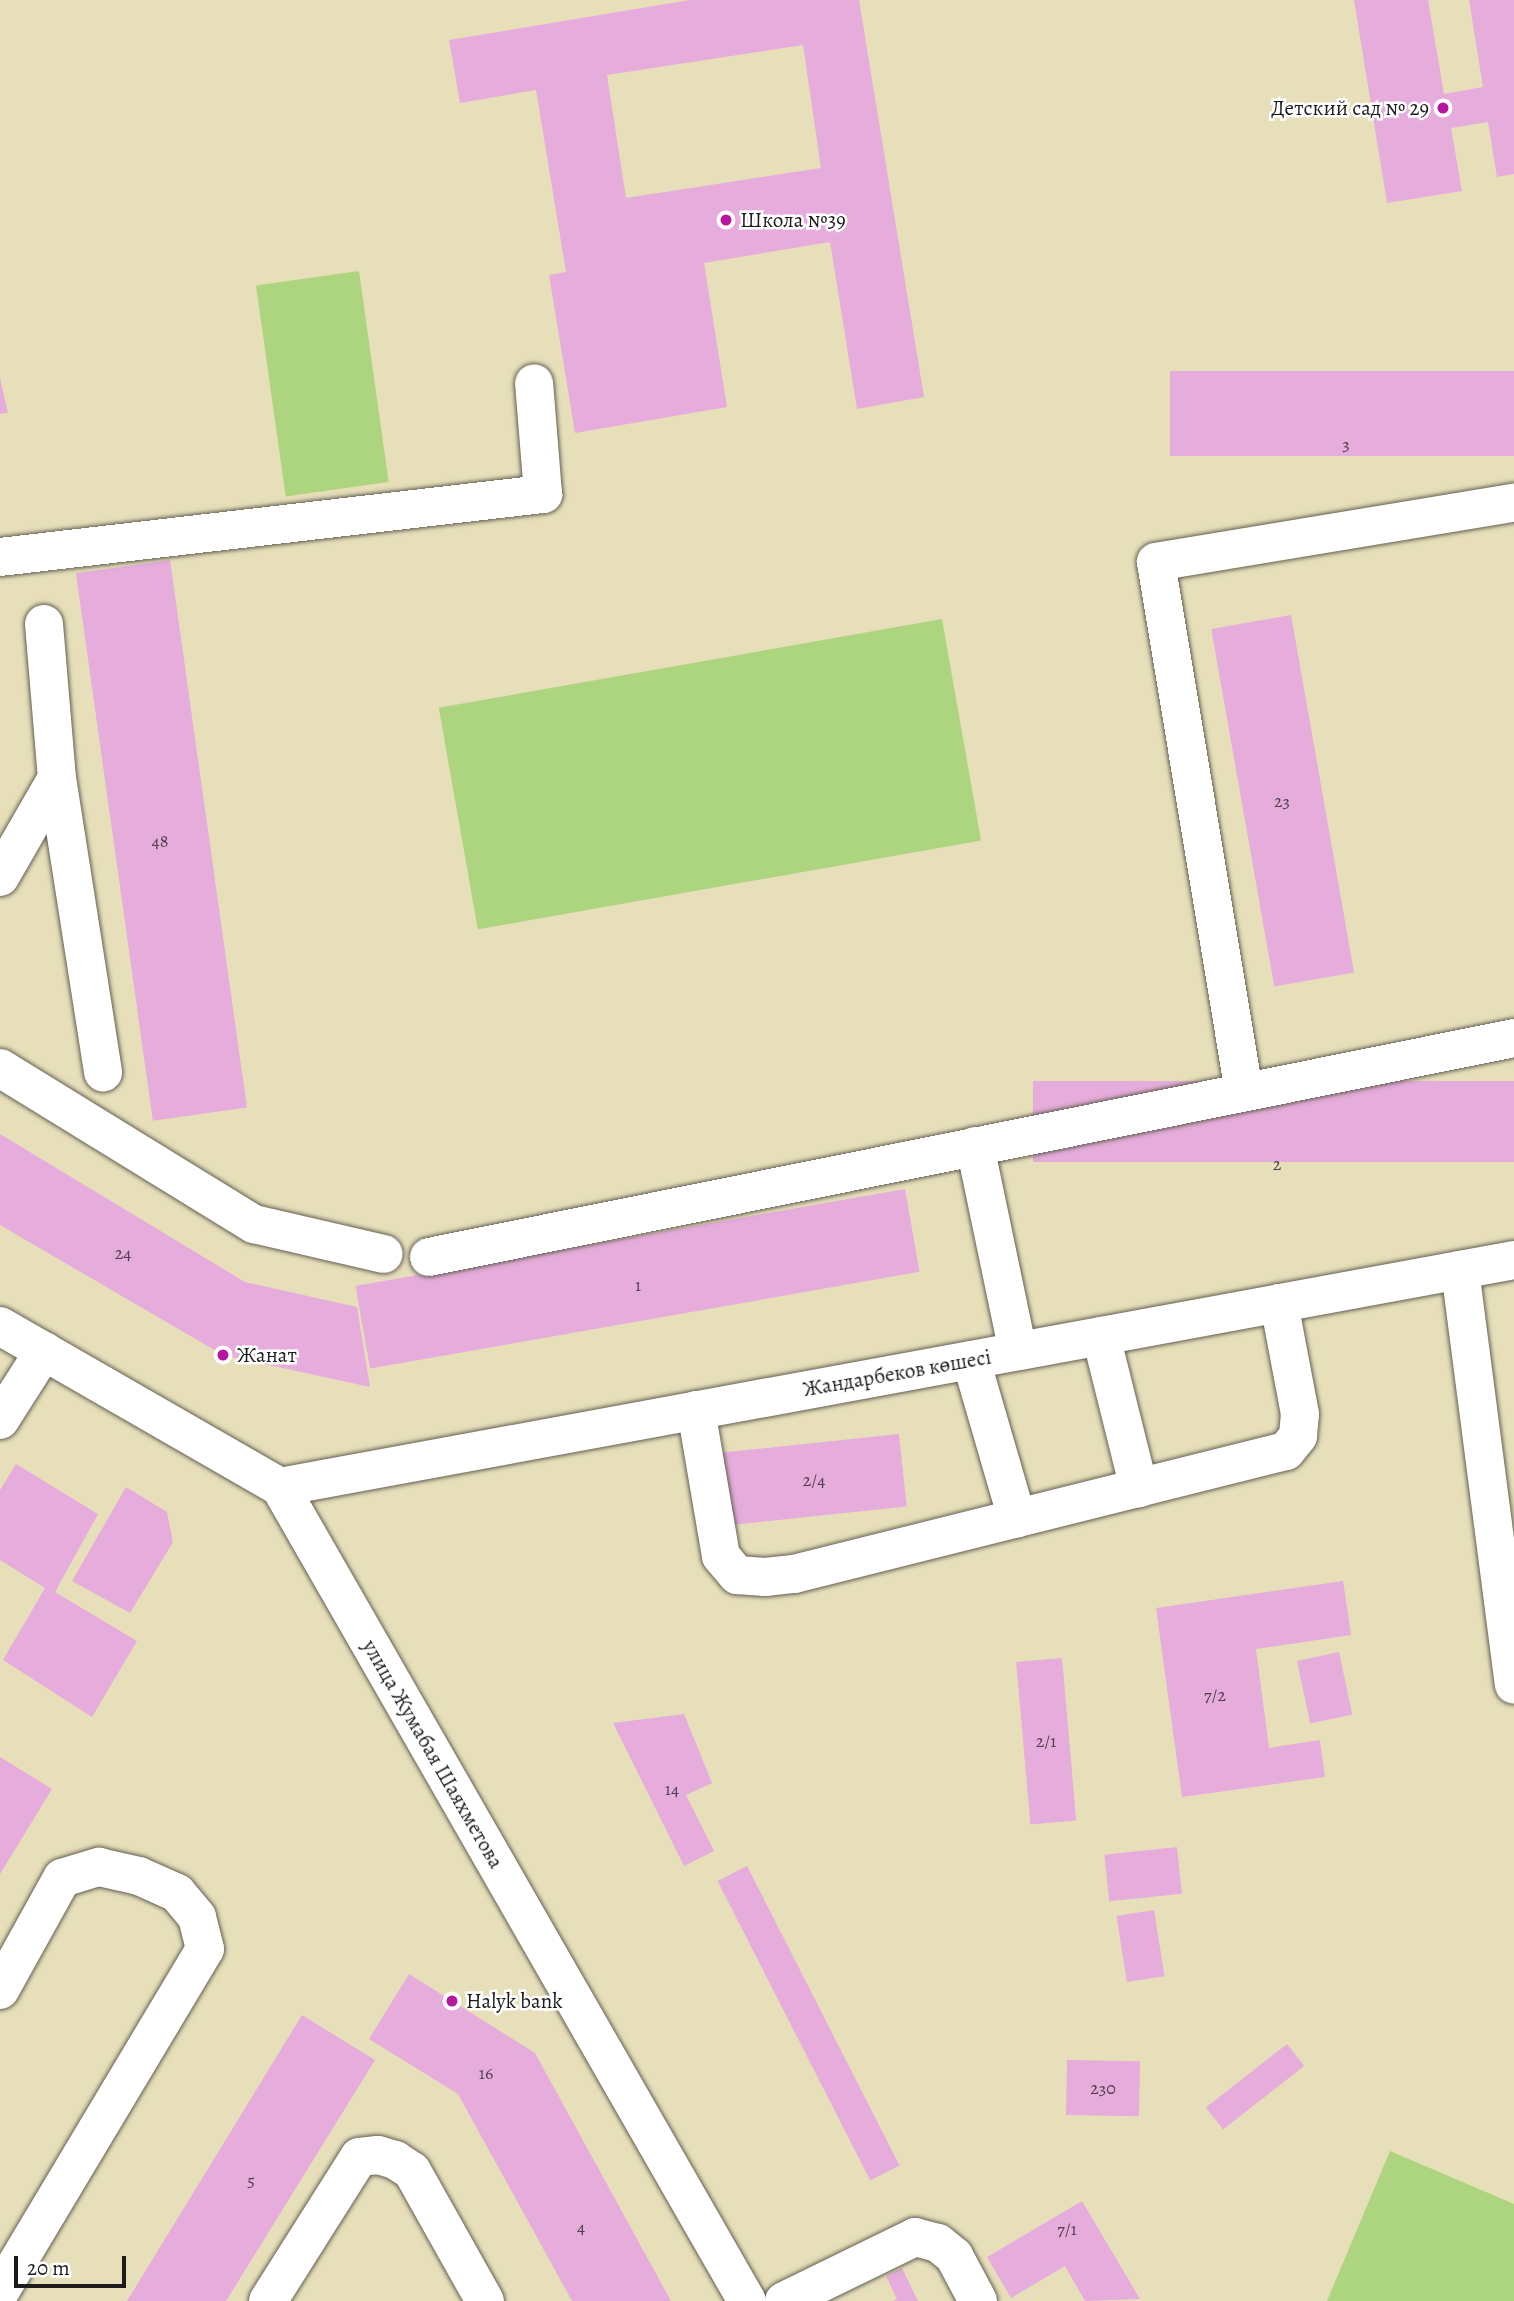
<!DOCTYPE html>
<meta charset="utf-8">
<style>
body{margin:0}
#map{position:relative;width:1514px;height:2301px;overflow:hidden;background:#e7dfba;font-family:Alegreya,serif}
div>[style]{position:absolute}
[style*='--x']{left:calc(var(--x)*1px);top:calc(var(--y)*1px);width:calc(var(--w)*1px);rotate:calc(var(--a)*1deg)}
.green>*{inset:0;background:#add47f;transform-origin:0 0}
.building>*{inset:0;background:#e6acdb;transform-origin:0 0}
.roads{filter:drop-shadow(0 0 2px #636053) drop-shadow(0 0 2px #636053)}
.minor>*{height:38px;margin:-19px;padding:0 19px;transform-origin:19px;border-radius:19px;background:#fff}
.dots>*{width:19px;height:19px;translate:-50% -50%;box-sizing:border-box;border:4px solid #fff;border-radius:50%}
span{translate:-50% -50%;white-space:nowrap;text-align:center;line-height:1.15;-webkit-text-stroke:5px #fff;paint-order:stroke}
.number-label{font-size:18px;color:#4e404c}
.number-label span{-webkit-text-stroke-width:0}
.poi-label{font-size:21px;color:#1c1c1c}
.right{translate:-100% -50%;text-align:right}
.left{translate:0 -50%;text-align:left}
.street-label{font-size:21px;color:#1c1c1c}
.scale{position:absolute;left:14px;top:2256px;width:112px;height:32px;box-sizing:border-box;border:4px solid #1c1c1c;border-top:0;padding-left:9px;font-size:21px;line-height:24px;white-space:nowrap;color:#1c1c1c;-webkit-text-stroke:5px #fff;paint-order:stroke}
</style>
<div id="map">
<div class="green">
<div style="left:359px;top:271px;width:213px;height:104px;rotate:82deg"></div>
<div style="left:942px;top:619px;width:225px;height:511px;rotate:80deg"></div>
<div style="clip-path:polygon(1390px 2151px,1514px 2204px,1514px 2301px,1327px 2301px)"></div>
</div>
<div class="building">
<div style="clip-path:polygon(evenodd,690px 0,859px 0,924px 397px,857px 409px,830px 242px,704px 263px,727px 407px,575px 433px,549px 275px,566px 272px,536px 90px,460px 103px,449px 40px,690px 0,803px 45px,821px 168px,626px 198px,607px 75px,803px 45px)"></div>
<div style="clip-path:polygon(1354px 0,1428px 0,1444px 94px,1483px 87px,1469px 0,1514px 0,1514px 174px,1497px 177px,1488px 122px,1451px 128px,1462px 191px,1387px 203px)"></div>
<div style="left:1514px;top:371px;width:85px;height:344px;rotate:90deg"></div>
<div style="clip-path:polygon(0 378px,8px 413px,0 414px)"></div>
<div style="left:170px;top:560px;width:553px;height:95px;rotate:82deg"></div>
<div style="left:1291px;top:615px;width:363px;height:81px;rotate:80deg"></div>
<div style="left:1514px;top:1081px;width:81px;height:481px;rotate:90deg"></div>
<div style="clip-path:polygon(0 1134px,245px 1282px,357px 1307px,370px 1387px,223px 1355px,0 1225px)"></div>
<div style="left:905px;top:1189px;width:84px;height:558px;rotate:80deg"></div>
<div style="left:899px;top:1434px;width:73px;height:178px;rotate:84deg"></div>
<div style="clip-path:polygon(16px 1464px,98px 1514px,55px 1592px,137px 1641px,92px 1717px,3px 1660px,45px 1588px,0 1560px,0 1490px)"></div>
<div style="clip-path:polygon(126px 1487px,167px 1512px,173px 1542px,130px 1613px,72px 1581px)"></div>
<div style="clip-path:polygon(1343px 1581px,1351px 1635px,1256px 1649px,1269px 1748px,1320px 1740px,1325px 1777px,1182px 1797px,1156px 1608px)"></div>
<div style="left:1339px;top:1652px;width:64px;height:43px;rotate:78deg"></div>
<div style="left:1062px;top:1658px;width:163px;height:46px;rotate:85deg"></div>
<div style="clip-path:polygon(684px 1714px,712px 1783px,686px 1795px,714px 1851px,684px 1866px,613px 1723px)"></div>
<div style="clip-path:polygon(0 1757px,52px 1789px,0 1874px)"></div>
<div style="left:1177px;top:1847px;width:47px;height:73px;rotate:84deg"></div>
<div style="left:747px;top:1866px;width:336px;height:33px;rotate:63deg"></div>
<div style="left:1154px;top:1910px;width:67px;height:38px;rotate:81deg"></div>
<div style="clip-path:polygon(409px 1974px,535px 2053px,671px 2301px,572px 2301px,458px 2094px,369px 2039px)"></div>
<div style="clip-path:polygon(302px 2015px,375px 2060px,226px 2301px,127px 2301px)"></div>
<div style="left:1287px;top:2044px;width:28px;height:103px;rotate:52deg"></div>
<div style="left:1067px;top:2060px;width:73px;height:55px;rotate:1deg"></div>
<div style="clip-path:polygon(1082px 2201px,1140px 2299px,1085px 2301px,1065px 2266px,1011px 2298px,987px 2257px)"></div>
<div style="clip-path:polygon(902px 2268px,918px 2301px,893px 2301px,897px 2299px,886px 2276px)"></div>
</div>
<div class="roads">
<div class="minor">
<div style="--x:0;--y:557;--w:547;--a:-6.62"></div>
<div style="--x:543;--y:494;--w:111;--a:-94.6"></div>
<div style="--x:44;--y:624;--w:155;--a:85.2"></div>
<div style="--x:57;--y:778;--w:298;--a:81.1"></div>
<div style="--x:0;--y:877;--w:114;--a:-60.1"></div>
<div style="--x:0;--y:1068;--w:298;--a:31.6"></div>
<div style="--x:254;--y:1224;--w:133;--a:13"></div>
<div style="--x:1244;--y:1092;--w:537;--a:-99.43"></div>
<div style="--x:1156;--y:562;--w:363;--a:-9.4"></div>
<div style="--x:975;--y:1146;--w:209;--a:78.2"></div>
<div style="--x:429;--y:1257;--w:1107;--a:-11.41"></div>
<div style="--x:1460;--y:1270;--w:418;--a:82.6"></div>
<div style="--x:0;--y:1326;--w:323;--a:29.9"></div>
<div style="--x:280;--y:1487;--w:938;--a:60.16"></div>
<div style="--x:1101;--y:1336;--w:157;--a:76"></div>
<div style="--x:971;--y:1360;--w:165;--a:73.8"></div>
<div style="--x:696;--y:1410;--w:148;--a:80.3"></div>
<div style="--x:721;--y:1556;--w:25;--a:50"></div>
<div style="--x:737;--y:1575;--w:28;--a:4"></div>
<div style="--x:765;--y:1577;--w:29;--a:-6"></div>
<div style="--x:794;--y:1574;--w:507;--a:-14.04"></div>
<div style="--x:1286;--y:1451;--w:19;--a:-51"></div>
<div style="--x:1298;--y:1436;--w:22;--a:-85"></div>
<div style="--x:1300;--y:1414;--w:113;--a:-100.7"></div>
<div style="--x:0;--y:1420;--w:82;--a:-57.5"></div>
<div style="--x:280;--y:1487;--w:1255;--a:-10.42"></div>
<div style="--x:0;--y:1990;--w:128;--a:-61"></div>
<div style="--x:62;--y:1878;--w:39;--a:-17"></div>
<div style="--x:99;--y:1867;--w:41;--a:12.7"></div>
<div style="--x:139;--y:1876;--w:42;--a:24.1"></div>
<div style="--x:177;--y:1893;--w:31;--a:50"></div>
<div style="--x:197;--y:1917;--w:33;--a:76"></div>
<div style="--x:205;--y:1949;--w:400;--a:120.9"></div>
<div style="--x:268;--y:2301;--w:170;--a:-57.7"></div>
<div style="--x:359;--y:2157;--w:19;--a:-6"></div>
<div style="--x:378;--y:2155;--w:18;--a:16"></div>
<div style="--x:395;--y:2160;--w:20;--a:33"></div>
<div style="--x:412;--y:2171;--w:149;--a:60.7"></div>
<div style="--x:784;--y:2301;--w:146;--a:-26"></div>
<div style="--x:915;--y:2237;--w:24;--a:15"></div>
<div style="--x:938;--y:2243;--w:21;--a:39"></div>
<div style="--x:954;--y:2256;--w:51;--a:61.9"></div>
</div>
</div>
<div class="dots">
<div style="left:1443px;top:108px;background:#b5179e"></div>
<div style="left:726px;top:220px;background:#b5179e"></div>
<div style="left:223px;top:1355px;background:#b5179e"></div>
<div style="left:452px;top:2001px;background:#b5179e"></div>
</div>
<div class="number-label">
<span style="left:1346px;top:444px">3</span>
<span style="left:1282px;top:801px">23</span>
<span style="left:160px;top:841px">48</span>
<span style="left:1277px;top:1164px">2</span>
<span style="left:123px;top:1253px">24</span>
<span style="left:638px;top:1285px">1</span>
<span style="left:814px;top:1480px">2/4</span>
<span style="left:1215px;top:1695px">7/2</span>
<span style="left:1046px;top:1741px">2/1</span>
<span style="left:672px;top:1789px">14</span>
<span style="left:486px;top:2073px">16</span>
<span style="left:1103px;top:2088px">230</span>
<span style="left:251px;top:2180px">5</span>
<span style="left:581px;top:2227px">4</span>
<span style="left:1067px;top:2229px">7/1</span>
</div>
<div class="poi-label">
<span class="right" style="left:1429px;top:108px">Детский сад № 29</span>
<span class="left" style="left:740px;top:220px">Школа №39</span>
<span class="left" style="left:237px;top:1355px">Жанат</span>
<span class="left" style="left:466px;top:2001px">Halyk bank</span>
</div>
<div class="street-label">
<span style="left:897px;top:1373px;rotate:-10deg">Жандарбеков көшесі</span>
<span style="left:433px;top:1754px;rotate:60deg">улица Жумабая Шаяхметова</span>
</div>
<div class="scale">20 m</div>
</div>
